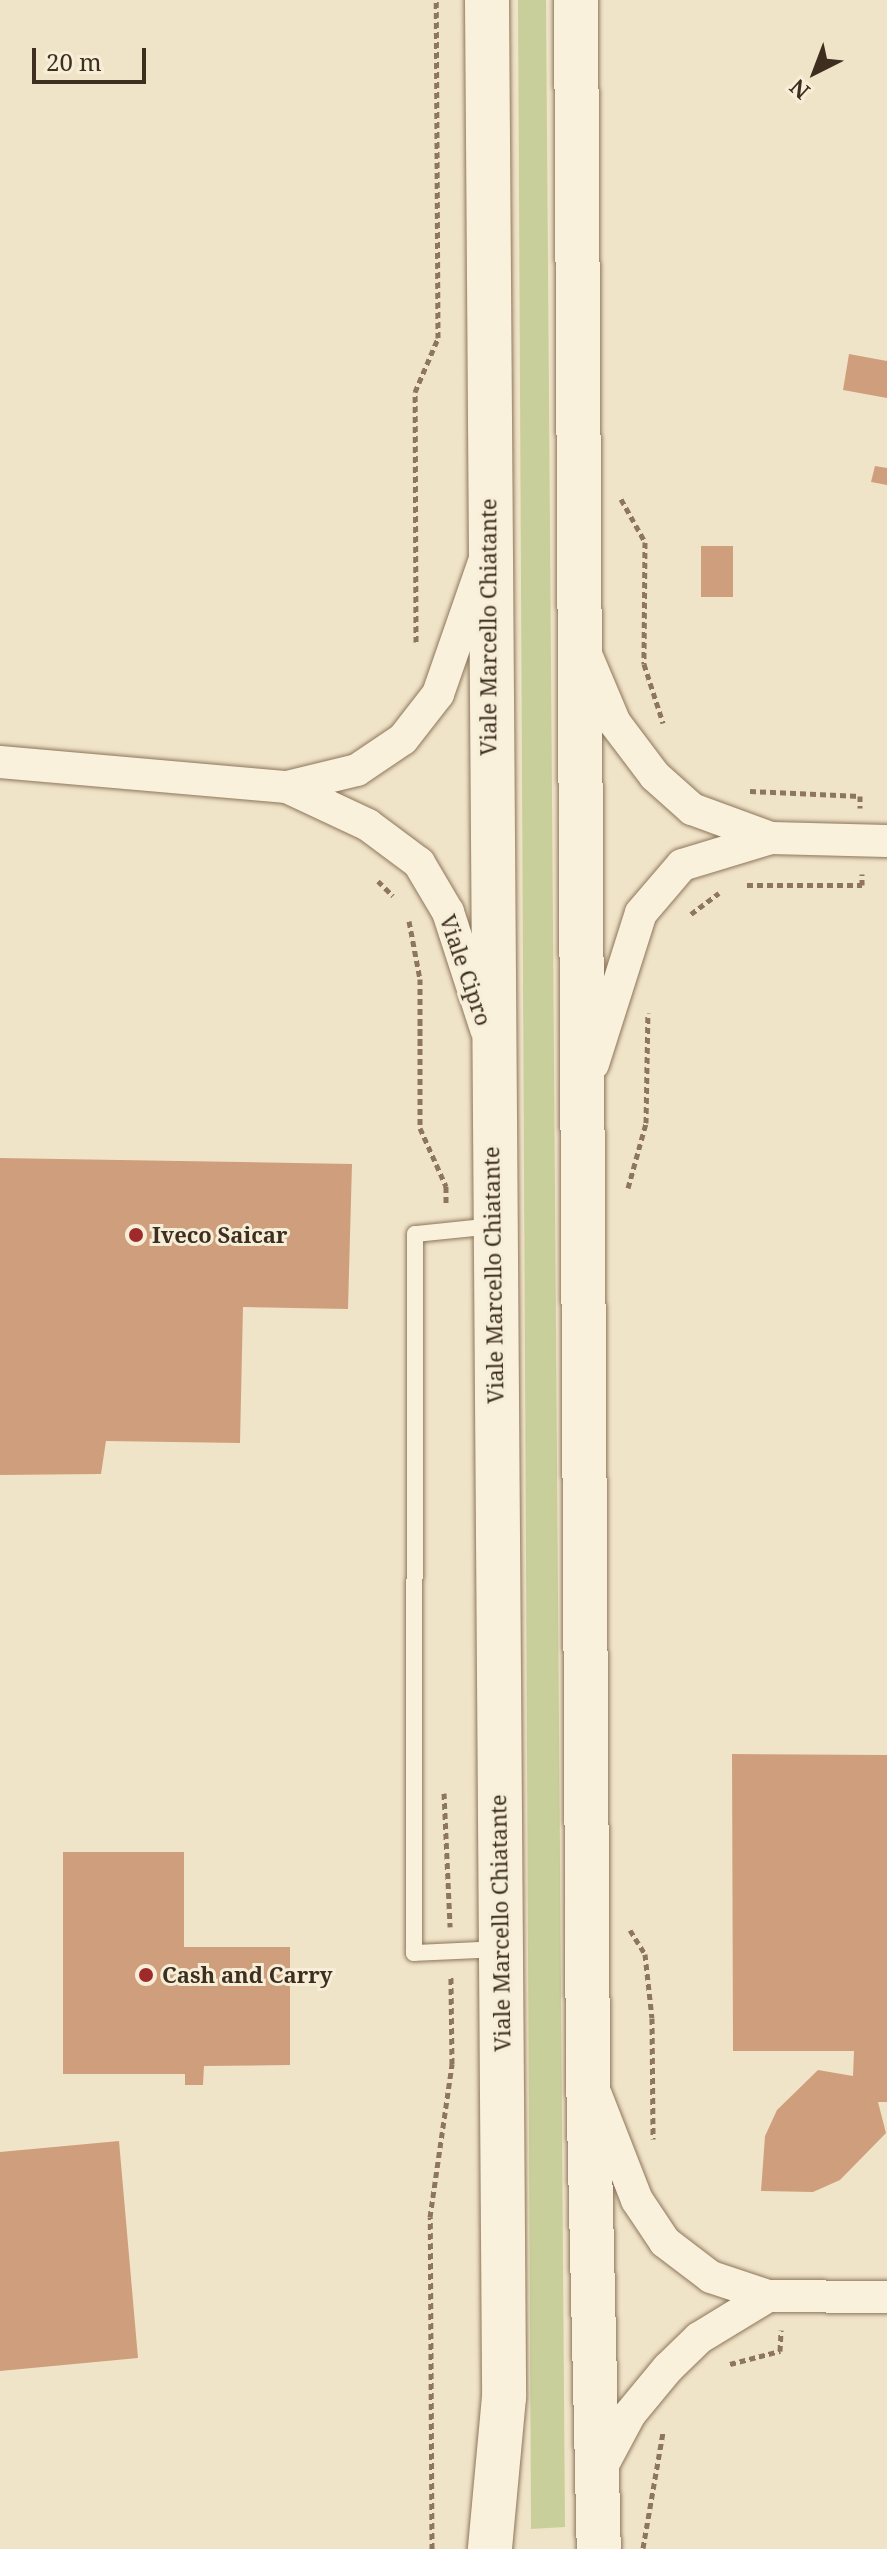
<!DOCTYPE html>
<style>
body{margin:0}
#map{position:relative;width:887px;height:2549px;overflow:hidden;background:#f0e4c8;font-family:"Noto Serif",serif}
div>[style]{position:absolute}
[style*='--x']{left:calc(var(--x)*1px);top:calc(var(--y)*1px);width:calc(var(--w)*1px);rotate:calc(var(--a)*1deg)}
.green>*{inset:0;background:#c9cf9b}
.building>*{inset:0;background:#cf9f7d;transform-origin:0 0}
.path>*{height:5px;margin-top:-2.5px;transform-origin:0;background:repeating-linear-gradient(90deg,#8d765c 0 6px,transparent 0 10px)}
.roads{filter:drop-shadow(0 0 2px #8d765c) drop-shadow(0 0 2px #8d765c)}
.lane>*{height:16px;margin:-8px;padding:0 8px;transform-origin:8px;border-radius:8px;background:#faf1dc}
.street>*{height:32px;margin:-16px;padding:0 16px;transform-origin:16px;border-radius:16px;background:#faf1dc}
.secondary>*{height:44px;margin:-22px;padding:0 22px;transform-origin:22px;border-radius:22px;background:#faf1dc}
.dots>*{width:22px;height:22px;translate:-50% -50%;box-sizing:border-box;border:4px solid #f7eed8;border-radius:50%}
span{translate:-50% -50%;white-space:nowrap;text-align:center;line-height:1.15;-webkit-text-stroke:6px #f7eed8;paint-order:stroke}
.street-label{font-size:22px;color:#3d2e20}
.poi-label{font-size:22px;color:#3d2e20;font-weight:700}
.left{translate:0 -50%;text-align:left}
.north{position:absolute;left:775px;top:32px;width:80px;height:80px;-webkit-text-stroke:6px #f7eed8;paint-order:stroke;rotate:222deg;font-size:22px;font-weight:700;line-height:32px;text-align:center;color:#3d2e20}
.north::after{content:'';display:block;margin:auto;width:28px;height:36px;background:#3d2e20;clip-path:polygon(50% 0,100% 100%,50% 72%,0 100%)}
.scale{position:absolute;left:32px;top:48px;width:114px;height:36px;box-sizing:border-box;border:4px solid #3d2e20;border-top:0;padding-left:10px;font-size:24px;line-height:28px;white-space:nowrap;color:#3d2e20;-webkit-text-stroke:6px #f7eed8;paint-order:stroke}
</style>
<div id="map">
<div class="green">
<div style="clip-path:polygon(518px 0,546px 0,565px 2527px,531px 2529px)"></div>
</div>
<div class="building">
<div style="clip-path:polygon(849px 354px,887px 361px,887px 398px,843px 390px)"></div>
<div style="clip-path:polygon(875px 466px,887px 468px,887px 485px,871px 482px)"></div>
<div style="left:701px;top:546px;width:32px;height:51px"></div>
<div style="clip-path:polygon(0 1158px,352px 1164px,348px 1309px,243px 1307px,240px 1443px,106px 1441px,101px 1474px,0 1475px)"></div>
<div style="clip-path:polygon(732px 1754px,887px 1755px,887px 2102px,878px 2102px,886px 2133px,840px 2180px,813px 2192px,761px 2191px,765px 2136px,777px 2110px,818px 2070px,853px 2076px,854px 2051px,733px 2051px)"></div>
<div style="clip-path:polygon(63px 1852px,184px 1852px,184px 1947px,290px 1947px,290px 2065px,204px 2066px,203px 2085px,185px 2085px,185px 2074px,63px 2074px)"></div>
<div style="clip-path:polygon(119px 2141px,138px 2358px,0 2371px,0 2152px)"></div>
</div>
<div class="path">
<div style="--x:621;--y:499;--w:49;--a:60.8"></div>
<div style="--x:645;--y:542;--w:122;--a:90.5"></div>
<div style="--x:644;--y:664;--w:62;--a:72.1"></div>
<div style="--x:416;--y:642;--w:250;--a:-90.2"></div>
<div style="--x:415;--y:392;--w:59;--a:-66.9"></div>
<div style="--x:438;--y:338;--w:338;--a:-90.3"></div>
<div style="--x:750;--y:791;--w:110;--a:2.6"></div>
<div style="--x:860;--y:796;--w:12;--a:90"></div>
<div style="--x:378;--y:881;--w:21;--a:45"></div>
<div style="--x:747;--y:885;--w:115;--a:0"></div>
<div style="--x:862;--y:885;--w:11;--a:-90"></div>
<div style="--x:691;--y:914;--w:35;--a:-37"></div>
<div style="--x:409;--y:921;--w:59;--a:79.3"></div>
<div style="--x:420;--y:979;--w:149;--a:90"></div>
<div style="--x:420;--y:1128;--w:64;--a:65.9"></div>
<div style="--x:446;--y:1186;--w:18;--a:90"></div>
<div style="--x:628;--y:1188;--w:67;--a:-74.5"></div>
<div style="--x:646;--y:1123;--w:110;--a:-89"></div>
<div style="--x:444;--y:1793;--w:134;--a:87.4"></div>
<div style="--x:630;--y:1930;--w:28;--a:58"></div>
<div style="--x:645;--y:1954;--w:64;--a:83.8"></div>
<div style="--x:652;--y:2018;--w:121;--a:89.5"></div>
<div style="--x:730;--y:2364;--w:52;--a:-14.6"></div>
<div style="--x:780;--y:2351;--w:21;--a:-87"></div>
<div style="--x:643;--y:2548;--w:118;--a:-80.2"></div>
<div style="--x:432;--y:2549;--w:332;--a:-90.3"></div>
<div style="--x:430;--y:2217;--w:155;--a:-81.8"></div>
<div style="--x:452;--y:2064;--w:87;--a:-90.7"></div>
</div>
<div class="roads">
<div class="lane">
<div style="--x:493;--y:1226;--w:78;--a:174.1"></div>
<div style="--x:415;--y:1234;--w:719;--a:90.08"></div>
<div style="--x:414;--y:1953;--w:84;--a:-2.7"></div>
</div>
<div class="street">
<div style="--x:585;--y:652;--w:77;--a:67.1"></div>
<div style="--x:615;--y:723;--w:66;--a:53"></div>
<div style="--x:655;--y:776;--w:50;--a:41.7"></div>
<div style="--x:692;--y:809;--w:84;--a:20.2"></div>
<div style="--x:0;--y:762;--w:288;--a:5"></div>
<div style="--x:287;--y:787;--w:72;--a:-13.7"></div>
<div style="--x:357;--y:770;--w:55;--a:-34"></div>
<div style="--x:403;--y:739;--w:57;--a:-52.1"></div>
<div style="--x:438;--y:694;--w:146;--a:-70.8"></div>
<div style="--x:287;--y:787;--w:89;--a:25.1"></div>
<div style="--x:368;--y:825;--w:64;--a:36.7"></div>
<div style="--x:419;--y:863;--w:57;--a:59.4"></div>
<div style="--x:448;--y:912;--w:123;--a:72"></div>
<div style="--x:593;--y:1064;--w:158;--a:-72.4"></div>
<div style="--x:641;--y:913;--w:63;--a:-49.5"></div>
<div style="--x:682;--y:865;--w:93;--a:-16.9"></div>
<div style="--x:771;--y:838;--w:116;--a:1.5"></div>
<div style="--x:596;--y:2095;--w:113;--a:68.7"></div>
<div style="--x:637;--y:2200;--w:50;--a:56.3"></div>
<div style="--x:665;--y:2242;--w:58;--a:37.3"></div>
<div style="--x:711;--y:2277;--w:60;--a:18.4"></div>
<div style="--x:768;--y:2296;--w:81;--a:148.7"></div>
<div style="--x:699;--y:2338;--w:43;--a:135.9"></div>
<div style="--x:668;--y:2368;--w:60;--a:129.6"></div>
<div style="--x:630;--y:2414;--w:66;--a:118.1"></div>
<div style="--x:768;--y:2296;--w:119;--a:0.5"></div>
</div>
<div class="secondary">
<div style="--x:487;--y:0;--w:2397;--a:89.59"></div>
<div style="--x:504;--y:2397;--w:153;--a:95.3"></div>
<div style="--x:576;--y:0;--w:2074;--a:89.67"></div>
<div style="--x:588;--y:2074;--w:475;--a:88.7"></div>
</div>
</div>
<div class="dots">
<div style="left:136px;top:1235px;background:#9e2a2b"></div>
<div style="left:146px;top:1975px;background:#9e2a2b"></div>
</div>
<div class="street-label">
<span style="left:488px;top:627px;rotate:-90deg">Viale Marcello Chiatante</span>
<span style="left:466px;top:970px;rotate:71deg">Viale Cipro</span>
<span style="left:493px;top:1275px;rotate:-91deg">Viale Marcello Chiatante</span>
<span style="left:500px;top:1923px;rotate:-91deg">Viale Marcello Chiatante</span>
</div>
<div class="poi-label">
<span class="left" style="left:152px;top:1235px">Iveco Saicar</span>
<span class="left" style="left:162px;top:1975px">Cash and Carry</span>
</div>
<div class="north">N</div>
<div class="scale">20 m</div>
</div>
